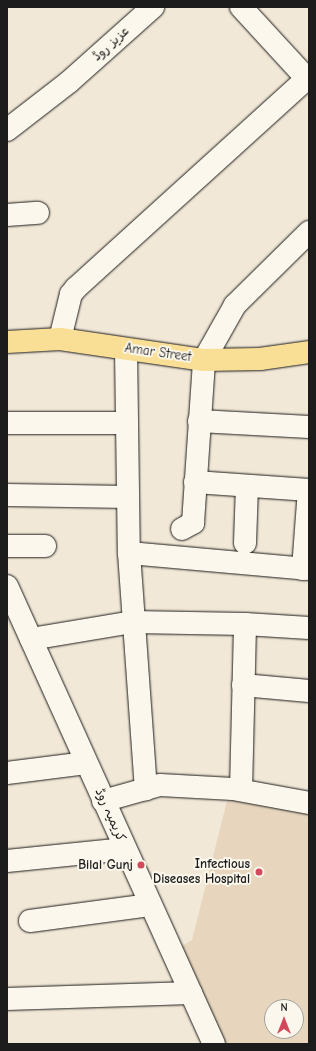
<!DOCTYPE html>
<meta charset="utf-8">
<style>
body{margin:0}
#map{position:relative;width:316px;height:1051px;overflow:hidden;background:#f2e8d7;font-family:"Comic Neue","Playpen Sans Arabic",sans-serif}
div>[style]{position:absolute}
[style*='--x']{left:calc(var(--x)*1px);top:calc(var(--y)*1px);width:calc(var(--w)*1px);rotate:calc(var(--a)*1deg)}
.built>*{inset:0;background:#e7d6bd}
.roads{filter:drop-shadow(0 0 1px #1c1c1c) drop-shadow(0 0 1px #1c1c1c)}
.minor>*{height:22px;margin:-11px;padding:0 11px;transform-origin:11px;border-radius:11px;background:#fbf7ec}
.major>*{height:22px;margin:-11px;padding:0 11px;transform-origin:11px;border-radius:11px;background:#f9df96}
.dots>*{width:11px;height:11px;translate:-50% -50%;box-sizing:border-box;border:2px solid #fbf7ec;border-radius:50%}
span{translate:-50% -50%;white-space:nowrap;text-align:center;line-height:1.15;-webkit-text-stroke:4px #fbf7ec;paint-order:stroke}
.street-label{font-size:13px;color:#1c1c1c}
.poi-label{font-size:13px;color:#1c1c1c;font-weight:700}
.right{translate:-100% -50%;text-align:right}
.frame{position:absolute;inset:0;border:8px solid #1c1c1c;pointer-events:none}
.north{position:absolute;left:264px;top:999px;width:40px;height:40px;box-sizing:border-box;background:#fbf7ec;border:1px solid #a29f99;border-radius:50%;rotate:0deg;font-size:11px;font-weight:700;line-height:16px;text-align:center;color:#1c1c1c}
.north::after{content:'';display:block;margin:auto;width:14px;height:18px;background:#d1495b;clip-path:polygon(50% 0,100% 100%,50% 72%,0 100%)}
</style>
<div id="map">
<div class="built">
<div style="clip-path:polygon(evenodd,230px 789px,309px 803px,309px 1044px,214px 1044px,172px 952px,192px 940px,230px 789px,272px 1007px,296px 1007px,296px 1031px,272px 1031px,272px 1007px)"></div>
</div>
<div class="roads">
<div class="minor">
<div style="--x:241;--y:7;--w:100;--a:47.4"></div>
<div style="--x:7;--y:130;--w:78;--a:-37.7"></div>
<div style="--x:69;--y:82;--w:113;--a:-41.8"></div>
<div style="--x:7;--y:215;--w:31;--a:-4"></div>
<div style="--x:60;--y:339;--w:46;--a:-76.3"></div>
<div style="--x:71;--y:294;--w:8;--a:-50"></div>
<div style="--x:76;--y:288;--w:314;--a:-42.2"></div>
<div style="--x:126;--y:349;--w:204;--a:89.2"></div>
<div style="--x:129;--y:553;--w:237;--a:85.9"></div>
<div style="--x:199;--y:421;--w:110;--a:3.1"></div>
<div style="--x:7;--y:423;--w:120;--a:0"></div>
<div style="--x:195;--y:482;--w:114;--a:4"></div>
<div style="--x:7;--y:495;--w:121;--a:0.9"></div>
<div style="--x:182;--y:529;--w:13;--a:-29"></div>
<div style="--x:193;--y:523;--w:163;--a:-86.1"></div>
<div style="--x:204;--y:360;--w:63;--a:-60.6"></div>
<div style="--x:235;--y:305;--w:104;--a:-44.6"></div>
<div style="--x:245;--y:543;--w:57;--a:-88"></div>
<div style="--x:7;--y:546;--w:38;--a:0"></div>
<div style="--x:129;--y:553;--w:181;--a:5.1"></div>
<div style="--x:303;--y:569;--w:79;--a:-85.7"></div>
<div style="--x:7;--y:586;--w:503;--a:65.68"></div>
<div style="--x:31;--y:639;--w:103;--a:-9.5"></div>
<div style="--x:133;--y:622;--w:112;--a:1"></div>
<div style="--x:245;--y:624;--w:64;--a:3.6"></div>
<div style="--x:243;--y:685;--w:66;--a:5.2"></div>
<div style="--x:7;--y:773;--w:80;--a:-7.2"></div>
<div style="--x:241;--y:790;--w:166;--a:-88.6"></div>
<div style="--x:103;--y:801;--w:59;--a:-15.7"></div>
<div style="--x:160;--y:785;--w:73;--a:3.1"></div>
<div style="--x:233;--y:789;--w:77;--a:10.4"></div>
<div style="--x:7;--y:861;--w:119;--a:-5.8"></div>
<div style="--x:30;--y:921;--w:121;--a:-7.6"></div>
<div style="--x:7;--y:999;--w:184;--a:-1.9"></div>
</div>
<div class="major">
<div style="--x:7;--y:342;--w:53;--a:-3.2"></div>
<div style="--x:60;--y:339;--w:146;--a:8.3"></div>
<div style="--x:204;--y:360;--w:56;--a:-1"></div>
<div style="--x:260;--y:359;--w:49;--a:-8.1"></div>
</div>
</div>
<div class="dots">
<div style="left:141px;top:865px;background:#d1495b"></div>
<div style="left:259px;top:872px;background:#d1495b"></div>
</div>
<div class="street-label">
<span style="left:111px;top:44px;rotate:-42deg">عزیز روڈ</span>
<span style="left:158px;top:353px;rotate:8deg">Amar Street</span>
<span style="left:110px;top:815px;rotate:66deg">کریمیہ روڈ</span>
</div>
<div class="poi-label">
<span class="right" style="left:133px;top:865px">Bilal Gunj</span>
<span class="right" style="left:250px;top:872px">Infectious<br>Diseases Hospital</span>
</div>
<div class="frame"></div>
<div class="north">N</div>
</div>
